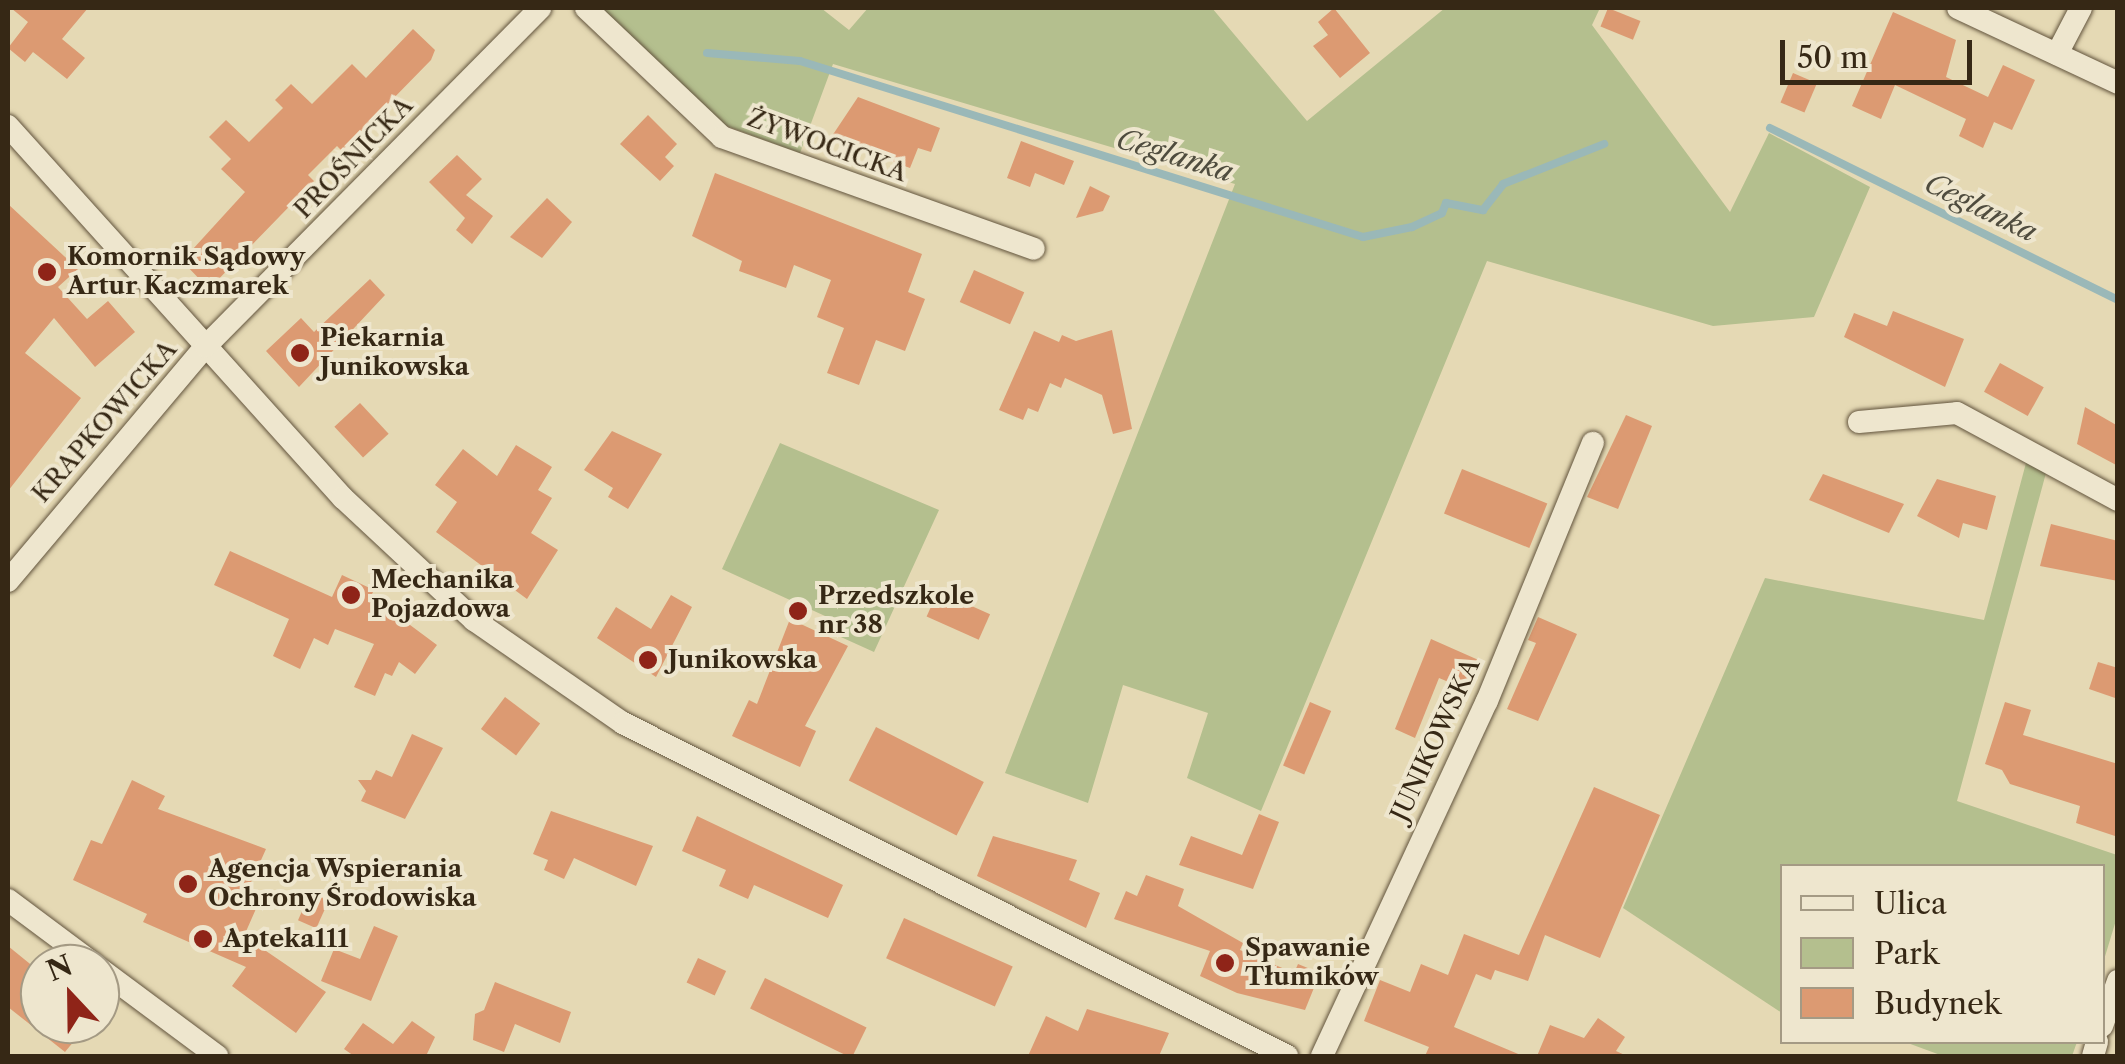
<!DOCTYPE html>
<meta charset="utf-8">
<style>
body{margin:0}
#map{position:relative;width:2125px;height:1064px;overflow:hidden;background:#e5d9b4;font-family:"Libre Caslon Text",serif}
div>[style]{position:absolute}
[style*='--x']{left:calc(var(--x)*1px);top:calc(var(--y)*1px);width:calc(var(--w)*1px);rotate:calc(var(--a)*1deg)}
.green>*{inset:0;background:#b4bf8e}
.stream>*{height:8px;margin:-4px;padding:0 4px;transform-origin:4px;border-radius:4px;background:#9ab8b8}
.building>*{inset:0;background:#dc9a72;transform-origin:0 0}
.roads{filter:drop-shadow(0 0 2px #62543d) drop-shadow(0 0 2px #62543d)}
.street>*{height:22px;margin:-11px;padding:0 11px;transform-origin:11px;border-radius:11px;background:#eee6ce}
.dots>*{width:28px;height:28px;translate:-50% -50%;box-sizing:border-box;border:5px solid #eee6ce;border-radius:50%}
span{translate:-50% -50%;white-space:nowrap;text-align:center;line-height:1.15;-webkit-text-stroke:8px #eee6ce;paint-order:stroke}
.street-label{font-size:25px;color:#362815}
.poi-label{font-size:25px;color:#362815;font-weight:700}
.left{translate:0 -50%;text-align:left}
.water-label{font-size:28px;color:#4f4c3e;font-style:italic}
.frame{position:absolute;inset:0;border:10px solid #362815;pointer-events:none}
.legend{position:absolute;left:1780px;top:864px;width:325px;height:180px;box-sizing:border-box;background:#eee6ce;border:2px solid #a49a84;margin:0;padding:12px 18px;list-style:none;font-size:30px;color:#362815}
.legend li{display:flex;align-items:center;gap:20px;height:50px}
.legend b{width:50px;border:2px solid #a49a84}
.north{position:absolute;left:20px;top:944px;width:100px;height:100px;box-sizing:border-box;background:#eee6ce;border:2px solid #a49a84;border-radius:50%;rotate:338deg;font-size:28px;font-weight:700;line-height:40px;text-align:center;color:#362815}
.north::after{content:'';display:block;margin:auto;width:35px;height:45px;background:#8f2418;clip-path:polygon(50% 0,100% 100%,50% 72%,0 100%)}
.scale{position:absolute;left:1780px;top:40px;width:192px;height:45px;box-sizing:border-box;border:5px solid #362815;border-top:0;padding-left:12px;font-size:30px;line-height:35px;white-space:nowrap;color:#362815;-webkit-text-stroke:8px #eee6ce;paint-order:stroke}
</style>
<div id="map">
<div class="green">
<div style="clip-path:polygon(599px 8px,821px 8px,849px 30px,868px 8px,1212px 8px,1307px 121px,1445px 8px,1600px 8px,1592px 25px,1730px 212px,1769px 133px,1870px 187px,1814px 317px,1713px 326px,1487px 261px,1261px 811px,1187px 778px,1208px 713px,1123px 685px,1088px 803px,1005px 773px,1235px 184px,833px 64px,800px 153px,724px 125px)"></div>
<div style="clip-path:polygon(780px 443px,939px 510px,874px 652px,832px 633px,836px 621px,722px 569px)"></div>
<div style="clip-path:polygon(2026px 463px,2046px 473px,1957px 801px,2117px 855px,2117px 917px,2103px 963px,2102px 866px,1782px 866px,1782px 1013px,1623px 908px,1765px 578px,1984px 620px)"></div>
<div style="clip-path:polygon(1905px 1042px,2077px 1042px,2072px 1056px,1943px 1056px)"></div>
</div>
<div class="stream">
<div style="--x:707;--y:53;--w:93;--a:4.9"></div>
<div style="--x:800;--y:61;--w:590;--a:17.36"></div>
<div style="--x:1363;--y:237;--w:50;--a:-11.5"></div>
<div style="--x:1412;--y:227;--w:33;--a:-25"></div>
<div style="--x:1442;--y:213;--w:11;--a:-68"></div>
<div style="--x:1446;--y:203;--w:38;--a:11"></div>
<div style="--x:1483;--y:210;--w:33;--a:-52"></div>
<div style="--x:1503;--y:184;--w:109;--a:-21.6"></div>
<div style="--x:1770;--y:128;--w:388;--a:26.3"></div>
</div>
<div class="building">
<div style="clip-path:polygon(11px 8px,88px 8px,62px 39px,85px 58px,67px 79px,33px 52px,25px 62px,8px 48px,28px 22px)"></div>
<div style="clip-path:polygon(1334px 8px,1370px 53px,1340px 78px,1313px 46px,1328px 35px,1318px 22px)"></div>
<div style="left:1608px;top:8px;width:35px;height:20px;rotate:22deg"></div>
<div style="clip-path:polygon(1893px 12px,1956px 40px,1946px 77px,1988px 97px,2003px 65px,2035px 80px,2012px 130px,1994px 122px,1983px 148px,1959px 136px,1966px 119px,1895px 85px,1881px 119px,1852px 106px)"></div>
<div style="clip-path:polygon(413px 29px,435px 50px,431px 60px,342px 151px,337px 146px,308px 175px,314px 181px,209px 289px,182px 261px,245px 192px,221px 169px,231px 159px,209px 137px,226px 120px,249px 142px,283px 108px,275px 100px,291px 84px,312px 104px,352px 64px,366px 78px)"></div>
<div style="left:1793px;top:73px;width:26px;height:32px;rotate:23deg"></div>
<div style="clip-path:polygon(858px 97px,940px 128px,931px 152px,918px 148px,910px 168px,830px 139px)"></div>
<div style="clip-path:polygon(648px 115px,677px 144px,665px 157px,674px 166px,660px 181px,620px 144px)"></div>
<div style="clip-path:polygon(1021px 141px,1074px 161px,1064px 185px,1035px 173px,1030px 187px,1007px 178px)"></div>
<div style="clip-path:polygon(457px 155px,482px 179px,466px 195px,493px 216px,472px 244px,456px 230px,465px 218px,429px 182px)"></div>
<div style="clip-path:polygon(715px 173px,922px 254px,908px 292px,925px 299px,905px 351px,876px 340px,859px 385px,827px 373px,844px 328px,817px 317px,831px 280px,794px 265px,786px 288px,739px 271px,742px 261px,692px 236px)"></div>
<div style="clip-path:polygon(1090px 186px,1110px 196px,1103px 211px,1076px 218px)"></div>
<div style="clip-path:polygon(547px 198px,572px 222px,542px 258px,510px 237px)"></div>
<div style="clip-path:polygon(8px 204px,78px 269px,58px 287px,87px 319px,108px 301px,135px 332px,95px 367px,54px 318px,25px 353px,81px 398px,8px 491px)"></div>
<div style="left:974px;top:270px;width:55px;height:35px;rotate:24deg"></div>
<div style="clip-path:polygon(370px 279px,385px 295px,299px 387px,266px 351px,301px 318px,314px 332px)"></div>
<div style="clip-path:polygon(1893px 311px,1964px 339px,1945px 387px,1844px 337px,1854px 313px,1887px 326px)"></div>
<div style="clip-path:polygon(1112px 330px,1132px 429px,1113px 434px,1102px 395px,1065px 378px,1061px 388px,1050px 383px,1038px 412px,1028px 408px,1023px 420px,999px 410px,1034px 331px,1059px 342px,1062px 335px,1076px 341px)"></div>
<div style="left:2000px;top:363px;width:50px;height:33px;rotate:29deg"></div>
<div style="left:360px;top:403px;width:42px;height:35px;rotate:47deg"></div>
<div style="clip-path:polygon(2085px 407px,2118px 426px,2118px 466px,2077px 444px)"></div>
<div style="clip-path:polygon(1626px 415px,1652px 426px,1618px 509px,1587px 497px)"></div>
<div style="clip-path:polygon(612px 431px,662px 454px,628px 509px,608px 497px,613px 488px,584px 470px)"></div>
<div style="clip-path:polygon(516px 445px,552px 467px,538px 490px,552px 498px,531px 533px,558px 550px,527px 599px,436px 532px,457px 502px,435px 485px,463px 449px,497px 476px)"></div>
<div style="left:1462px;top:469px;width:92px;height:48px;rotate:22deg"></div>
<div style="clip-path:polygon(1823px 474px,1904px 504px,1889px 533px,1809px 500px)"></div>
<div style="clip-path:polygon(1937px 479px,1996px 496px,1987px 530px,1963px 523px,1959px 538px,1917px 516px)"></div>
<div style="clip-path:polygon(2051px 524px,2118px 541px,2118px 581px,2040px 566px)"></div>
<div style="clip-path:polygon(230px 551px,332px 597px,342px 575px,374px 590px,371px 596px,437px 645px,415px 674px,399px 662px,392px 676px,385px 673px,375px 696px,354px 687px,374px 644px,335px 629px,328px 645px,314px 638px,300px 669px,273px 656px,289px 619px,214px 585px)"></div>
<div style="left:938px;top:591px;width:57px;height:28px;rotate:24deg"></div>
<div style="clip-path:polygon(671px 595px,692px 607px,656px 677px,597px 638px,616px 607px,651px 629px)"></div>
<div style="clip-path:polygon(1538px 617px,1577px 634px,1538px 721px,1507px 709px,1536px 643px,1528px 640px)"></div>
<div style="clip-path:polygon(790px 619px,848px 646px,805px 726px,816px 731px,800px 767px,732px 736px,749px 700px,757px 704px)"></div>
<div style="clip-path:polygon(1431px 639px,1483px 662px,1470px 691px,1439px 678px,1415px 738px,1395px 729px)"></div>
<div style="clip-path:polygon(2098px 662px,2118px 668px,2118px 699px,2089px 689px)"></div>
<div style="left:505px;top:697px;width:44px;height:40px;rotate:37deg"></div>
<div style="left:1310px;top:702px;width:23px;height:69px;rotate:23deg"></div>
<div style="clip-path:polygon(2005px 702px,2031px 710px,2023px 735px,2118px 764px,2118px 837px,2076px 823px,2080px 806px,2010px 784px,2002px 770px,1985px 764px)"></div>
<div style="left:876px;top:727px;width:121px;height:60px;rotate:27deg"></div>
<div style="clip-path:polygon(412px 734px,443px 748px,405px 819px,361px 801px,366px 791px,358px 780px,371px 780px,376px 770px,392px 777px)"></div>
<div style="clip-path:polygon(132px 780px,165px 796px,158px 809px,266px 849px,248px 889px,262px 895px,244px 936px,326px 992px,296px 1033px,232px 986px,246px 967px,143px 922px,147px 914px,73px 880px,91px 840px,102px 844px)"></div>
<div style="clip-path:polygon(1594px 787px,1660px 815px,1600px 958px,1545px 935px,1528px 981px,1495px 970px,1491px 980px,1476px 974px,1454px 1027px,1523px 1056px,1425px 1056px,1429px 1047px,1364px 1021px,1380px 980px,1410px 992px,1421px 964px,1448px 975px,1464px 934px,1519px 955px)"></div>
<div style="clip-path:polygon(551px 811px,653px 846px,636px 886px,574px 858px,564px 879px,544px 870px,548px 860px,533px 854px)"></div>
<div style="clip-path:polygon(1259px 814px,1279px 822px,1253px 889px,1179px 865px,1191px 836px,1242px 855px)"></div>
<div style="clip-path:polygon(697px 816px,843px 885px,828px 918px,754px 885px,748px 899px,719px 886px,726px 870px,682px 851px)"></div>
<div style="clip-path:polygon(993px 836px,1077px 860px,1069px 880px,1100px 893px,1086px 928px,977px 876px)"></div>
<div style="clip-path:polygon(1146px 875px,1184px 889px,1178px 906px,1243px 943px,1240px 950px,1294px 973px,1298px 964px,1320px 973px,1305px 1010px,1237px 993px,1200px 976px,1210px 951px,1114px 919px,1126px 891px,1137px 896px)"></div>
<div style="left:311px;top:891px;width:20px;height:32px;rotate:24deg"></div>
<div style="left:904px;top:918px;width:119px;height:44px;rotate:24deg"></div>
<div style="clip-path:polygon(374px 926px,398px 936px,371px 1001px,321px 981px,334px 949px,360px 959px)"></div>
<div style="clip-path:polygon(8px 946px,40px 972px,40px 1024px,88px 1024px,65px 1052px,8px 1007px)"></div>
<div style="left:698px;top:958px;width:31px;height:27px;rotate:25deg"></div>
<div style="left:765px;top:978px;width:113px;height:34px;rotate:26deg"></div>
<div style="clip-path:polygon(495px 982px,571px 1012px,560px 1043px,515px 1024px,504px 1052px,473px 1040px,475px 1014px,484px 1010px)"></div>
<div style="clip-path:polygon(1087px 1009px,1169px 1033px,1159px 1056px,1028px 1056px,1046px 1016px,1078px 1031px)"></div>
<div style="clip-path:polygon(1598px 1018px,1625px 1037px,1616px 1051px,1627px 1056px,1537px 1056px,1550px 1025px,1584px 1038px)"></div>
<div style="clip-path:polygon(412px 1021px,435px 1037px,426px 1056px,354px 1056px,344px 1049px,363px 1023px,393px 1044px)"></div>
</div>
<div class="roads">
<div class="street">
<div style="--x:586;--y:8;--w:187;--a:43.5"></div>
<div style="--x:722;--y:137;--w:331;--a:19.7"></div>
<div style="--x:1958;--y:8;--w:177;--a:25.1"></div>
<div style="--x:2057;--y:54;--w:52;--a:-62.4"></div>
<div style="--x:8;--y:126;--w:501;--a:48"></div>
<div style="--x:343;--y:498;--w:179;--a:43"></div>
<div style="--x:474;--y:620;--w:181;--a:34.7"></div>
<div style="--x:623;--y:723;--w:743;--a:26.63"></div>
<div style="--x:1859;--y:422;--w:98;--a:-5.2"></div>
<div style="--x:1957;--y:413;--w:183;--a:28.4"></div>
<div style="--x:8;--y:581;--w:307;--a:-49.9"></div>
<div style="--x:206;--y:346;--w:475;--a:-45.3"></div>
<div style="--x:8;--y:900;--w:107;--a:36.7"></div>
<div style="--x:100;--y:969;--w:146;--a:36.6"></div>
<div style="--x:2102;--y:1026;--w:48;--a:-70.4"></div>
<div style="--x:1322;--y:1056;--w:391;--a:-65.1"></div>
<div style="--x:1487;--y:701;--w:279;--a:-67.7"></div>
<div style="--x:2093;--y:1056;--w:15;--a:-74"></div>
</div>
</div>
<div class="dots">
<div style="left:47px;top:272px;background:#8f2418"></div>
<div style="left:300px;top:353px;background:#8f2418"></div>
<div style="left:351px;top:595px;background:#8f2418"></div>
<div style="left:798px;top:611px;background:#8f2418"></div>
<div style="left:648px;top:660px;background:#8f2418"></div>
<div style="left:188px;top:884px;background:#8f2418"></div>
<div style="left:203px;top:939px;background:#8f2418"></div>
<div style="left:1225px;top:963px;background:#8f2418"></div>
</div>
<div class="street-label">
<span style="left:827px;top:146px;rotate:20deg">ŻYWOCICKA</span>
<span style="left:354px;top:158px;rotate:-46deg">PROŚNICKA</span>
<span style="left:105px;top:422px;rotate:-49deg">KRAPKOWICKA</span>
<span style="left:1436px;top:740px;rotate:-65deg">JUNIKOWSKA</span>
</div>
<div class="poi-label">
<span class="left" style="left:67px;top:272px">Komornik Sądowy<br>Artur Kaczmarek</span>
<span class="left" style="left:320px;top:353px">Piekarnia<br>Junikowska</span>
<span class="left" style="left:371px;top:595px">Mechanika<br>Pojazdowa</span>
<span class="left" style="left:818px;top:611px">Przedszkole<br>nr 38</span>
<span class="left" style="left:668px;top:660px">Junikowska</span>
<span class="left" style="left:208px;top:884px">Agencja Wspierania<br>Ochrony Środowiska</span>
<span class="left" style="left:223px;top:939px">Apteka111</span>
<span class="left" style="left:1245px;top:963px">Spawanie<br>Tłumików</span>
</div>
<div class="water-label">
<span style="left:1175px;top:155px;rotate:17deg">Ceglanka</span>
<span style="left:1981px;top:207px;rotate:26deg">Ceglanka</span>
</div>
<div class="frame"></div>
<ul class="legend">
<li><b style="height:12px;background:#eee6ce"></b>Ulica</li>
<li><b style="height:28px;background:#b4bf8e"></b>Park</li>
<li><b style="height:28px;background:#dc9a72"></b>Budynek</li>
</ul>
<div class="north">N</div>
<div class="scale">50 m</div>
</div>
